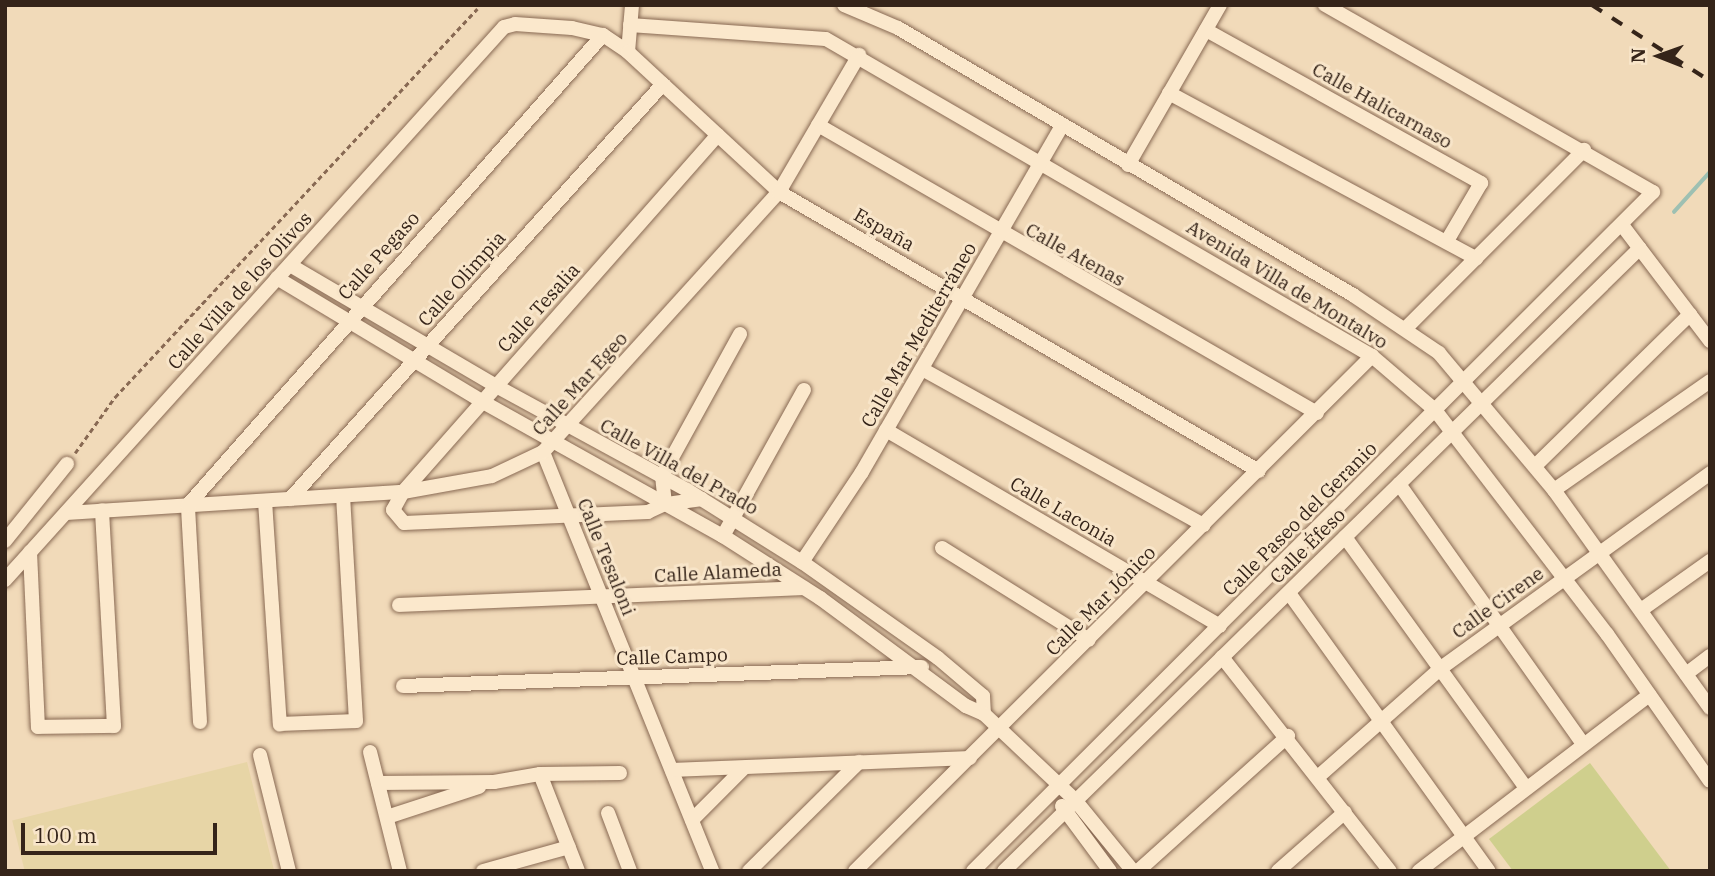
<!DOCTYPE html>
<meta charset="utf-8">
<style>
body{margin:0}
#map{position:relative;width:1715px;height:876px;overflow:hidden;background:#f1dab9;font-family:"IBM Plex Serif",serif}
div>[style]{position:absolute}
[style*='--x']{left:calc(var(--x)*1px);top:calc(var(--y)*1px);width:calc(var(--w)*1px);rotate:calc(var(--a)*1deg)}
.farmland>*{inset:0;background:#e7d5a6;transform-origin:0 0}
.green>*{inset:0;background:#cfcf8d}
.stream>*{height:3.5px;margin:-1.75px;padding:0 1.75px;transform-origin:1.75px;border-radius:1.75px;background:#9ec0b2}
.path>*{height:2.5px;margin-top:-1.25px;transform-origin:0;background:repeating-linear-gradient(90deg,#886953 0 5px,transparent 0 8.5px)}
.roads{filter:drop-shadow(0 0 2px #886953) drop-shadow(0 0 2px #886953)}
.minor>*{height:14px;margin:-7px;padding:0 7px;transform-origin:7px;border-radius:7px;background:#fbe8cc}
.rail>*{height:3.5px;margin-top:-1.75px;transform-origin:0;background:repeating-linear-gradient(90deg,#352419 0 12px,transparent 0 24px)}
span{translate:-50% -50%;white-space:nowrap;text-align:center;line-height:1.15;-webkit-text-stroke:6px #f8e5c9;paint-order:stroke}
.street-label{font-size:19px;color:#352419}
.frame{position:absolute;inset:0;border:7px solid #352419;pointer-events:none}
.north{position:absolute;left:1624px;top:21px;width:70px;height:70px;-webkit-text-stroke:5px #f8e5c9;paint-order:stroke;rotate:271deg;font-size:19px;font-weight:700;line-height:28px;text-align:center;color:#352419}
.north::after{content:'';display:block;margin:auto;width:24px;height:32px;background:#352419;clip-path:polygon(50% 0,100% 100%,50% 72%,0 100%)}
.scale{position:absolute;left:21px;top:823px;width:196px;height:32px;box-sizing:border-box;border:4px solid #352419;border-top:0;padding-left:9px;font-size:21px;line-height:24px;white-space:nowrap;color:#352419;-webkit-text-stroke:5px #f8e5c9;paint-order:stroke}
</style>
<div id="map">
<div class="farmland">
<div style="left:247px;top:762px;width:112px;height:242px;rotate:76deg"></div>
</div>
<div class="green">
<div style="clip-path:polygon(1590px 763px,1671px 871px,1513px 871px,1489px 839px)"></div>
</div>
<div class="stream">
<div style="--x:1674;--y:212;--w:54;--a:-48"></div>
</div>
<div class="path">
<div style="--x:75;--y:453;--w:69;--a:-54.5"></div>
<div style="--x:115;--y:397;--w:531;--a:-46.99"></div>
</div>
<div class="roads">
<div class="minor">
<div style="--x:844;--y:5;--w:59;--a:23.1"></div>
<div style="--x:898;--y:28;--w:528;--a:30.4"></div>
<div style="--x:1353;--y:295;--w:104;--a:34"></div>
<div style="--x:1439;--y:353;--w:179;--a:50"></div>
<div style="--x:1554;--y:490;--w:268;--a:54.4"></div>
<div style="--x:630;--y:25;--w:196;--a:4.1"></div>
<div style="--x:826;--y:39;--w:631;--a:30.14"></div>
<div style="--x:1372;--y:356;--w:83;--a:40.6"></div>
<div style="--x:1435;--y:410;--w:282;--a:52.5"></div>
<div style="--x:1607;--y:634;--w:179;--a:55"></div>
<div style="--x:1206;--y:30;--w:315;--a:29.1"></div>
<div style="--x:1481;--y:183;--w:67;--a:120.4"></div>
<div style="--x:628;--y:52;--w:47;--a:-85.1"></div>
<div style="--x:1169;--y:93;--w:349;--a:28.3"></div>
<div style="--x:818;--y:125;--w:576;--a:29.99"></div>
<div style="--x:1128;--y:165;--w:185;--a:-60.1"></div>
<div style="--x:1622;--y:225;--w:146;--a:52.8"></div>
<div style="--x:290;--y:265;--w:239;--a:30.4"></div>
<div style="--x:496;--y:386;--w:217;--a:28.6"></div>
<div style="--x:687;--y:490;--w:136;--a:32.1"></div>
<div style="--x:802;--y:562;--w:166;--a:35.2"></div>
<div style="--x:938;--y:658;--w:59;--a:40.2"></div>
<div style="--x:983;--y:696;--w:18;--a:87"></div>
<div style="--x:277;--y:278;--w:240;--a:31"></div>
<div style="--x:483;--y:402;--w:275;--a:29.2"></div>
<div style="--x:723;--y:536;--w:115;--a:32.6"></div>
<div style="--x:820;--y:598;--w:182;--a:36.5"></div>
<div style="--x:966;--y:706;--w:20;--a:24"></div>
<div style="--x:984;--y:714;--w:125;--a:43.4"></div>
<div style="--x:1075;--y:800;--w:92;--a:50.8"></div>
<div style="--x:1406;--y:328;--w:252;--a:-45"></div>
<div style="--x:922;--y:369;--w:322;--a:29"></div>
<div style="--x:886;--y:430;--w:387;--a:30.4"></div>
<div style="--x:543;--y:452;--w:452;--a:68"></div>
<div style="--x:1535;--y:466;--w:217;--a:-44.4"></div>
<div style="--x:1399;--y:484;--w:319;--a:54.7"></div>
<div style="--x:1554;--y:490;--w:190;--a:-34.9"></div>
<div style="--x:290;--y:499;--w:558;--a:-48.05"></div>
<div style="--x:702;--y:499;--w:37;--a:172"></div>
<div style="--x:665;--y:504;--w:19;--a:155"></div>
<div style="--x:648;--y:512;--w:244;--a:177.4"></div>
<div style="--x:404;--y:523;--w:17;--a:-130"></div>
<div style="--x:393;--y:510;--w:21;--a:-61"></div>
<div style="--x:403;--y:492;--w:476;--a:-48.6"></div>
<div style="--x:265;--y:501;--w:224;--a:86.2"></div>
<div style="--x:280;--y:724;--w:76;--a:-2.3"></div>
<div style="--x:356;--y:721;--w:225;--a:-93.3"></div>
<div style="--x:665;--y:504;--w:28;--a:-96"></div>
<div style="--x:662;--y:476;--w:162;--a:-61.2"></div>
<div style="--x:66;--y:513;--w:338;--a:-3.6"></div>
<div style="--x:403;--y:492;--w:90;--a:-10.2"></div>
<div style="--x:492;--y:476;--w:56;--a:-25.2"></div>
<div style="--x:543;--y:452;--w:351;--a:-47.8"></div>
<div style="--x:779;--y:192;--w:159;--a:-59.7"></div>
<div style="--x:723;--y:536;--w:167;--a:-61"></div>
<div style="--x:1345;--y:537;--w:309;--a:54.2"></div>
<div style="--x:5;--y:541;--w:99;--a:-51.2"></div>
<div style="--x:942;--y:548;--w:173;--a:32"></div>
<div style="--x:30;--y:552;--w:175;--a:87.4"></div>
<div style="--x:38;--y:727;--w:76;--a:-0.8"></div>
<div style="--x:114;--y:726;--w:216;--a:-93.2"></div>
<div style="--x:802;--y:562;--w:108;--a:-56.3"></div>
<div style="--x:862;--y:472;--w:401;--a:-60"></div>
<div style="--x:5;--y:580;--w:745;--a:-47.94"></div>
<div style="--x:504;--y:27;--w:11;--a:-15"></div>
<div style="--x:515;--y:24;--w:57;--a:4"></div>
<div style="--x:572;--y:28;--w:32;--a:13"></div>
<div style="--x:603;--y:35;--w:30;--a:34"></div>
<div style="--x:628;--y:52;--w:206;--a:42.8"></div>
<div style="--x:779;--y:192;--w:555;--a:30.17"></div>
<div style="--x:1289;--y:593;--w:342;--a:54.3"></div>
<div style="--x:399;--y:605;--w:405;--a:-2.4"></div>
<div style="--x:1641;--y:610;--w:85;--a:-35.4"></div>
<div style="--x:1222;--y:657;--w:272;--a:51.9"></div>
<div style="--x:1686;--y:674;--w:30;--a:-37"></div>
<div style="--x:403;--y:686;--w:519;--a:-2.1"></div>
<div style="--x:200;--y:722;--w:217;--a:-93.2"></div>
<div style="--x:188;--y:505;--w:627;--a:-48.56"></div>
<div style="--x:370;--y:752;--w:123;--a:75.9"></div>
<div style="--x:260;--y:755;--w:120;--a:76"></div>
<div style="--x:672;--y:770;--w:298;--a:-2.3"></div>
<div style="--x:540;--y:774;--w:104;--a:68.6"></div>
<div style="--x:1319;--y:776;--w:163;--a:-41.5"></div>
<div style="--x:1441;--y:668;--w:332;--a:-35.9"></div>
<div style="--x:378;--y:783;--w:116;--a:-0.5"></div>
<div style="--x:494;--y:782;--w:47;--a:-9.9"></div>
<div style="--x:540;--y:774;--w:80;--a:-0.7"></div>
<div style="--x:1062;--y:806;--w:81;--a:53.6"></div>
<div style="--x:608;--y:813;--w:62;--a:69.2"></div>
<div style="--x:387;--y:817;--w:97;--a:-18.1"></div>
<div style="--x:692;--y:820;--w:74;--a:-45"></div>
<div style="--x:483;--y:871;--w:89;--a:-15.6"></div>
<div style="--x:749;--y:871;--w:155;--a:-44.7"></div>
<div style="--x:855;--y:871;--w:730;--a:-44.89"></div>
<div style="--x:973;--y:871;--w:961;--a:-44.96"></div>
<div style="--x:1653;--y:192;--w:378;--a:-150.3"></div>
<div style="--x:1004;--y:871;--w:890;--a:-44.41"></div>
<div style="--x:1138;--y:871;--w:202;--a:-42"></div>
<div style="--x:1278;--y:871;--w:89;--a:-41.4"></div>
<div style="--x:1419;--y:871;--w:290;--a:-37.4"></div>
</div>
</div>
<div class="rail">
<div style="--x:1592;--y:5;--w:140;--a:32.8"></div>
</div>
<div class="street-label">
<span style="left:1382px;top:106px;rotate:29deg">Calle Halicarnaso</span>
<span style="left:884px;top:230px;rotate:30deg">España</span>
<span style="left:1075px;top:255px;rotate:29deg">Calle Atenas</span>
<span style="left:379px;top:256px;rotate:-48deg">Calle Pegaso</span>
<span style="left:462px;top:279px;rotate:-48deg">Calle Olimpia</span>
<span style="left:1287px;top:285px;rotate:31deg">Avenida Villa de Montalvo</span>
<span style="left:240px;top:291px;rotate:-48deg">Calle Villa de los Olivos</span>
<span style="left:539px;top:308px;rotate:-48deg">Calle Tesalia</span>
<span style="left:919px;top:335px;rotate:-60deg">Calle Mar Mediterráneo</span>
<span style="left:580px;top:384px;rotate:-48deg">Calle Mar Egeo</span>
<span style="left:679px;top:467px;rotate:29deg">Calle Villa del Prado</span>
<span style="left:1063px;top:512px;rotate:30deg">Calle Laconia</span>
<span style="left:1300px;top:519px;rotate:-45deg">Calle Paseo del Geranio</span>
<span style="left:1308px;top:546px;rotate:-45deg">Calle Éfeso</span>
<span style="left:606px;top:557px;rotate:68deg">Calle Tesaloni</span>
<span style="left:718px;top:573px;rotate:-3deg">Calle Alameda</span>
<span style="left:1101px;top:601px;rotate:-45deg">Calle Mar Jónico</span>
<span style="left:1498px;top:603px;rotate:-36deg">Calle Cirene</span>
<span style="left:672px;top:657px;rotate:-2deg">Calle Campo</span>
</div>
<div class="frame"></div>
<div class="north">N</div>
<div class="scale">100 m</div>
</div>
